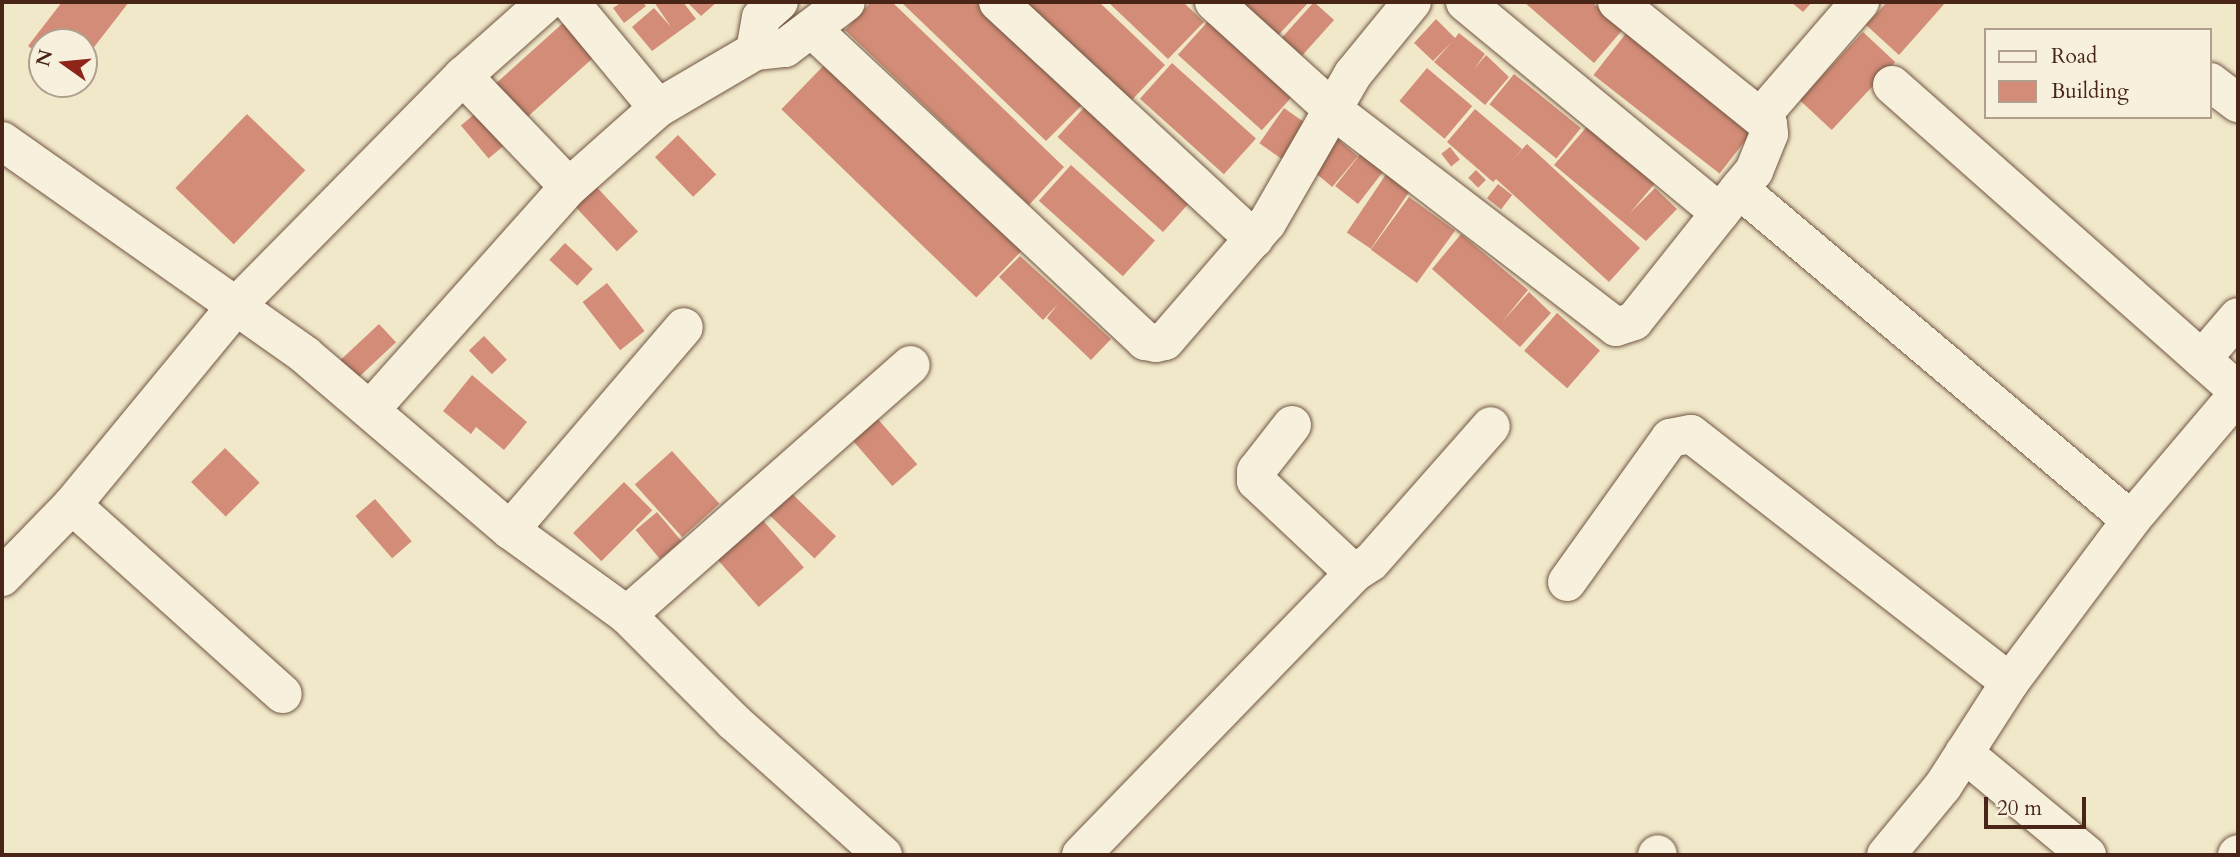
<!DOCTYPE html>
<style>
body{margin:0}
#map{position:relative;width:2240px;height:857px;overflow:hidden;background:#f1e8c9;font-family:Cardo,serif}
div>[style]{position:absolute}
[style*='--x']{left:calc(var(--x)*1px);top:calc(var(--y)*1px);width:calc(var(--w)*1px);rotate:calc(var(--a)*1deg)}
.building>*{inset:0;background:#d28c77;transform-origin:0 0}
.roads{filter:drop-shadow(0 0 2px #725643) drop-shadow(0 0 2px #725643)}
.minor>*{height:38px;margin:-19px;padding:0 19px;transform-origin:19px;border-radius:19px;background:#f6f0dc}
span{translate:-50% -50%;white-space:nowrap;text-align:center;line-height:1.15;-webkit-text-stroke:5px #f6f0dc;paint-order:stroke}
.frame{position:absolute;inset:0;border:4px solid #482516;pointer-events:none}
.legend{position:absolute;left:1984px;top:28px;width:228px;height:91px;box-sizing:border-box;background:#f6f0dc;border:2px solid #b09f8d;margin:0;padding:9px 12px;list-style:none;font-size:21px;color:#482516}
.legend li{display:flex;align-items:center;gap:14px;height:35px}
.legend b{width:35px;border:2px solid #b09f8d}
.north{position:absolute;left:28px;top:28px;width:70px;height:70px;box-sizing:border-box;background:#f6f0dc;border:2px solid #b09f8d;border-radius:50%;rotate:285deg;font-size:19px;font-weight:700;line-height:28px;text-align:center;color:#482516}
.north::after{content:'';display:block;margin:auto;width:24px;height:32px;background:#8f2418;clip-path:polygon(50% 0,100% 100%,50% 72%,0 100%)}
.scale{position:absolute;left:1984px;top:797px;width:102px;height:32px;box-sizing:border-box;border:4px solid #482516;border-top:0;padding-left:9px;font-size:21px;line-height:24px;white-space:nowrap;color:#482516;-webkit-text-stroke:5px #f6f0dc;paint-order:stroke}
</style>
<div id="map">
<div class="building">
<div style="clip-path:polygon(62px 2px,129px 2px,84px 60px,84px 42px,42px 42px,42px 56px,28px 46px)"></div>
<div style="clip-path:polygon(622px 2px,642px 2px,646px 6px,624px 23px,613px 8px)"></div>
<div style="clip-path:polygon(654px 2px,683px 2px,696px 19px,652px 51px,632px 27px,654px 8px,671px 27px)"></div>
<div style="clip-path:polygon(687px 2px,717px 2px,701px 16px)"></div>
<div style="clip-path:polygon(871px 2px,892px 2px,1064px 167px,1029px 205px,845px 30px)"></div>
<div style="clip-path:polygon(901px 2px,976px 2px,1083px 104px,1046px 141px)"></div>
<div style="clip-path:polygon(1024px 2px,1099px 2px,1165px 65px,1129px 103px)"></div>
<div style="clip-path:polygon(1108px 2px,1183px 2px,1204px 22px,1168px 59px)"></div>
<div style="clip-path:polygon(1230px 2px,1305px 2px,1307px 4px,1272px 42px)"></div>
<div style="left:1314px;top:2px;width:27px;height:48px;rotate:42deg"></div>
<div style="clip-path:polygon(1524px 2px,1591px 2px,1625px 27px,1594px 63px)"></div>
<div style="clip-path:polygon(1791px 2px,1812px 2px,1803px 12px)"></div>
<div style="clip-path:polygon(1887px 2px,1946px 2px,1899px 55px,1866px 25px)"></div>
<div style="left:1210px;top:19px;width:113px;height:48px;rotate:42deg"></div>
<div style="clip-path:polygon(1436px 19px,1455px 38px,1459px 33px,1485px 54px,1474px 69px,1486px 55px,1509px 77px,1485px 105px,1434px 62px,1452px 42px,1433px 61px,1414px 43px)"></div>
<div style="left:563px;top:23px;width:46px;height:95px;rotate:48deg"></div>
<div style="left:1631px;top:27px;width:160px;height:61px;rotate:38deg"></div>
<div style="left:1863px;top:32px;width:44px;height:93px;rotate:43deg"></div>
<div style="left:830px;top:59px;width:271px;height:70px;rotate:44deg"></div>
<div style="left:1172px;top:63px;width:113px;height:48px;rotate:42deg"></div>
<div style="left:1427px;top:68px;width:59px;height:43px;rotate:40deg"></div>
<div style="left:1514px;top:74px;width:86px;height:39px;rotate:39deg"></div>
<div style="left:1089px;top:102px;width:142px;height:47px;rotate:42deg"></div>
<div style="left:1284px;top:108px;width:33px;height:43px;rotate:35deg"></div>
<div style="clip-path:polygon(1475px 109px,1522px 149px,1508px 165px,1527px 144px,1640px 248px,1609px 282px,1496px 179px,1493px 182px,1447px 142px)"></div>
<div style="left:477px;top:112px;width:43px;height:21px;rotate:50deg"></div>
<div style="left:247px;top:114px;width:81px;height:103px;rotate:44deg"></div>
<div style="clip-path:polygon(1590px 123px,1657px 181px,1630px 213px,1655px 188px,1677px 209px,1646px 241px,1554px 165px)"></div>
<div style="left:678px;top:135px;width:55px;height:32px;rotate:46deg"></div>
<div style="left:1335px;top:137px;width:30px;height:40px;rotate:40deg"></div>
<div style="left:1450px;top:147px;width:16px;height:11px;rotate:52deg"></div>
<div style="left:1361px;top:153px;width:29px;height:42px;rotate:38deg"></div>
<div style="left:1071px;top:165px;width:113px;height:48px;rotate:42deg"></div>
<div style="left:1391px;top:167px;width:29px;height:79px;rotate:34deg"></div>
<div style="left:1476px;top:170px;width:14px;height:11px;rotate:45deg"></div>
<div style="left:591px;top:181px;width:69px;height:29px;rotate:47deg"></div>
<div style="left:1498px;top:184px;width:18px;height:18px;rotate:38deg"></div>
<div style="left:1409px;top:197px;width:57px;height:65px;rotate:36deg"></div>
<div style="clip-path:polygon(1461px 234px,1528px 290px,1502px 322px,1529px 292px,1551px 313px,1520px 347px,1432px 269px)"></div>
<div style="left:565px;top:243px;width:38px;height:23px;rotate:43deg"></div>
<div style="clip-path:polygon(1020px 256px,1111px 339px,1091px 360px,1047px 318px,1058px 304px,1043px 320px,999px 277px)"></div>
<div style="left:607px;top:283px;width:61px;height:31px;rotate:52deg"></div>
<div style="left:1557px;top:313px;width:57px;height:50px;rotate:41deg"></div>
<div style="left:379px;top:324px;width:25px;height:53px;rotate:47deg"></div>
<div style="left:484px;top:336px;width:33px;height:21px;rotate:46deg"></div>
<div style="clip-path:polygon(472px 375px,527px 422px,504px 450px,476px 427px,471px 434px,443px 411px)"></div>
<div style="left:870px;top:410px;width:72px;height:33px;rotate:49deg"></div>
<div style="left:225px;top:448px;width:49px;height:48px;rotate:45deg"></div>
<div style="left:672px;top:451px;width:71px;height:50px;rotate:48deg"></div>
<div style="left:624px;top:482px;width:40px;height:72px;rotate:45deg"></div>
<div style="left:785px;top:487px;width:71px;height:31px;rotate:44deg"></div>
<div style="left:375px;top:499px;width:56px;height:26px;rotate:49deg"></div>
<div style="left:657px;top:512px;width:38px;height:28px;rotate:50deg"></div>
<div style="left:760px;top:517px;width:67px;height:60px;rotate:49deg"></div>
</div>
<div class="roads">
<div class="minor">
<div style="--x:998;--y:2;--w:349;--a:42.8"></div>
<div style="--x:1214;--y:2;--w:159;--a:42.2"></div>
<div style="--x:1332;--y:109;--w:358;--a:37.5"></div>
<div style="--x:1616;--y:327;--w:19;--a:-18"></div>
<div style="--x:1634;--y:321;--w:169;--a:-51.5"></div>
<div style="--x:1465;--y:2;--w:331;--a:39.6"></div>
<div style="--x:1617;--y:2;--w:194;--a:38.9"></div>
<div style="--x:1768;--y:124;--w:10;--a:84"></div>
<div style="--x:1769;--y:134;--w:40;--a:112"></div>
<div style="--x:1754;--y:171;--w:23;--a:130"></div>
<div style="--x:1739;--y:189;--w:513;--a:40.18"></div>
<div style="--x:813;--y:30;--w:455;--a:43.1"></div>
<div style="--x:1145;--y:341;--w:11;--a:10"></div>
<div style="--x:1156;--y:343;--w:9;--a:-13"></div>
<div style="--x:1165;--y:341;--w:156;--a:-49.2"></div>
<div style="--x:1267;--y:223;--w:172;--a:-60"></div>
<div style="--x:1353;--y:74;--w:93;--a:-50.7"></div>
<div style="--x:755;--y:51;--w:34;--a:-80"></div>
<div style="--x:761;--y:18;--w:24;--a:-42"></div>
<div style="--x:463;--y:76;--w:153;--a:46.3"></div>
<div style="--x:2210;--y:82;--w:35;--a:37"></div>
<div style="--x:1892;--y:85;--w:462;--a:41.5"></div>
<div style="--x:658;--y:108;--w:113;--a:-30.4"></div>
<div style="--x:755;--y:51;--w:30;--a:-6"></div>
<div style="--x:785;--y:48;--w:76;--a:-37"></div>
<div style="--x:1762;--y:115;--w:150;--a:-49.1"></div>
<div style="--x:2;--y:141;--w:371;--a:35.2"></div>
<div style="--x:305;--y:355;--w:270;--a:40.5"></div>
<div style="--x:510;--y:530;--w:145;--a:36"></div>
<div style="--x:627;--y:615;--w:151;--a:45"></div>
<div style="--x:734;--y:722;--w:200;--a:41.8"></div>
<div style="--x:2202;--y:359;--w:55;--a:-49.4"></div>
<div style="--x:370;--y:410;--w:299;--a:-48.3"></div>
<div style="--x:569;--y:187;--w:119;--a:-41.6"></div>
<div style="--x:658;--y:108;--w:138;--a:-129.7"></div>
<div style="--x:1292;--y:425;--w:58;--a:128"></div>
<div style="--x:1256;--y:471;--w:10;--a:90"></div>
<div style="--x:1256;--y:481;--w:134;--a:43.2"></div>
<div style="--x:72;--y:505;--w:283;--a:41.9"></div>
<div style="--x:510;--y:530;--w:267;--a:-49.4"></div>
<div style="--x:2;--y:577;--w:100;--a:-45.8"></div>
<div style="--x:72;--y:505;--w:256;--a:-50.5"></div>
<div style="--x:235;--y:307;--w:325;--a:-45.4"></div>
<div style="--x:463;--y:76;--w:111;--a:-41.7"></div>
<div style="--x:1567;--y:582;--w:177;--a:-54.4"></div>
<div style="--x:1670;--y:438;--w:21;--a:-11"></div>
<div style="--x:1691;--y:434;--w:404;--a:37.9"></div>
<div style="--x:627;--y:615;--w:378;--a:-41.4"></div>
<div style="--x:1964;--y:753;--w:160;--a:39.7"></div>
<div style="--x:1081;--y:855;--w:392;--a:-45.9"></div>
<div style="--x:1354;--y:573;--w:20;--a:-33"></div>
<div style="--x:1371;--y:562;--w:181;--a:-48.6"></div>
<div style="--x:1657;--y:855;--w:1;--a:-45"></div>
<div style="--x:1886;--y:855;--w:89;--a:-50.4"></div>
<div style="--x:1943;--y:786;--w:124;--a:-57.2"></div>
<div style="--x:2010;--y:682;--w:202;--a:-53.2"></div>
<div style="--x:2131;--y:520;--w:165;--a:-49.7"></div>
<div style="--x:2237;--y:855;--w:1;--a:-45"></div>
</div>
</div>
<div class="frame"></div>
<ul class="legend">
<li><b style="height:9px;background:#f6f0dc"></b>Road</li>
<li><b style="height:19px;background:#d28c77"></b>Building</li>
</ul>
<div class="north">N</div>
<div class="scale">20 m</div>
</div>
